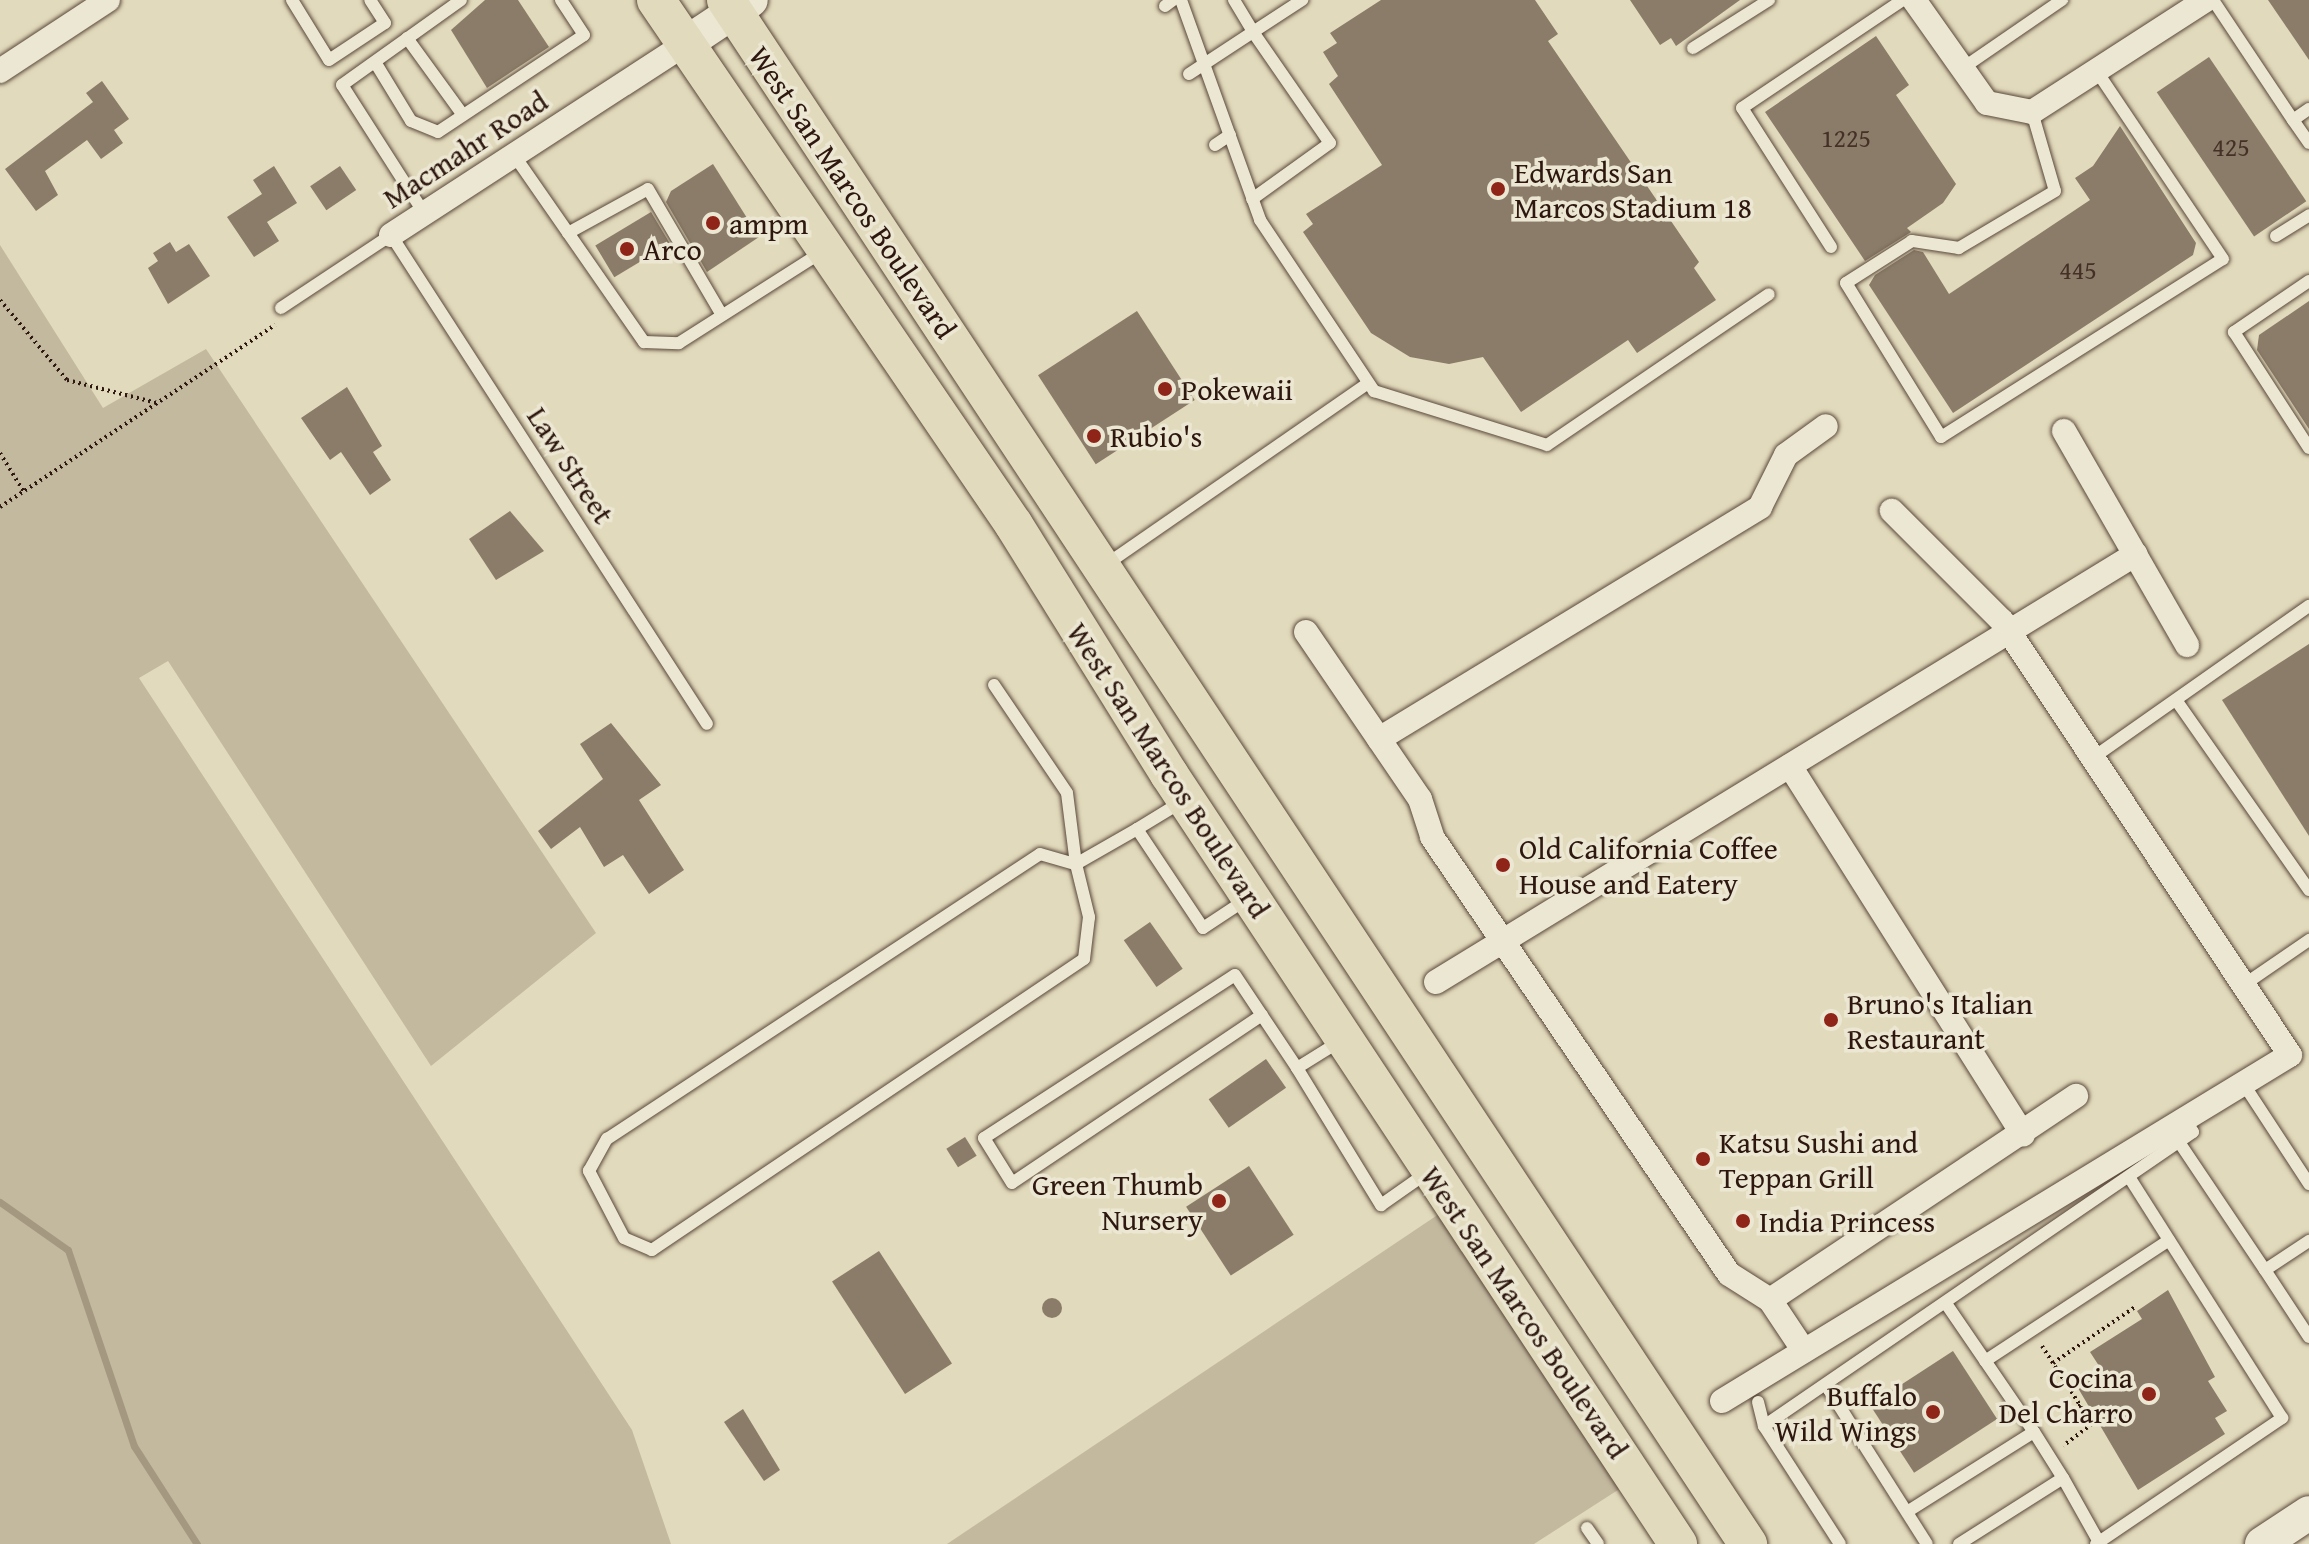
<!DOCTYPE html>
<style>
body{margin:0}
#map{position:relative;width:2309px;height:1544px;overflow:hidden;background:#e2dabc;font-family:"Gentium Book Plus",serif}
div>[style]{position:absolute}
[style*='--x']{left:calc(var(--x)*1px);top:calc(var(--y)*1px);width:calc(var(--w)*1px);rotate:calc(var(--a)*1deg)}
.green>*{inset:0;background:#c3b99f}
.stream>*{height:7px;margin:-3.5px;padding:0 3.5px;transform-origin:3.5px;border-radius:3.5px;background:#a49881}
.building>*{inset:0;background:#8b7c69;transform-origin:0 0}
.round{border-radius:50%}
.path>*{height:4px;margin-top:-2px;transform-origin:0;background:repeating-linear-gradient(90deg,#2d170f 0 2px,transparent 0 6px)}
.roads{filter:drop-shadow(0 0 2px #5a483a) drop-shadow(0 0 2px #5a483a)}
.service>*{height:12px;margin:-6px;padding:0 6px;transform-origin:6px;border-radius:6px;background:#ece7d3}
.minor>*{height:24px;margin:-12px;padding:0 12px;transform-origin:12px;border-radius:12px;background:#ece7d3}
.secondary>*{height:34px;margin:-17px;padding:0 17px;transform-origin:17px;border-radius:17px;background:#ece7d3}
.primary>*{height:38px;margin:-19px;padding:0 19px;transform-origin:19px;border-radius:19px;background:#e2dabc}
.dots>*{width:22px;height:22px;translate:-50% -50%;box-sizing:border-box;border:4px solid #ece7d3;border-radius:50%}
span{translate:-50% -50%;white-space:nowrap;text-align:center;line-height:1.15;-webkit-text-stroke:7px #ece7d3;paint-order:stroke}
.number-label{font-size:26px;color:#443026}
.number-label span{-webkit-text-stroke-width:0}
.street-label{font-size:30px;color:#2d170f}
.poi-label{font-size:30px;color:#2d170f}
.left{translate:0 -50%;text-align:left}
.right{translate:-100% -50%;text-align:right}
</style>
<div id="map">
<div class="green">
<div style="clip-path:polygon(0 245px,103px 408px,206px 349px,596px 933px,431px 1066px,168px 661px,139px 678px,632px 1430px,671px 1544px,0 1544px)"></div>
<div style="clip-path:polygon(1439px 1214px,1621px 1488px,1534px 1544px,947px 1544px)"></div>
</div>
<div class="stream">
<div style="--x:0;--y:1202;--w:83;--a:35.2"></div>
<div style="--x:68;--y:1250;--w:207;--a:71.4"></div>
<div style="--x:134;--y:1446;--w:117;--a:57.3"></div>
</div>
<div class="building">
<div style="clip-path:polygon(485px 0,518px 0,549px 47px,487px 88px,451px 30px)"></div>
<div style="clip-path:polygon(1381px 0,1535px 0,1558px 34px,1548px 41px,1699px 262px,1694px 268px,1716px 300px,1637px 353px,1628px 340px,1521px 412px,1483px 357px,1449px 364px,1410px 357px,1371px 333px,1303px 232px,1313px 224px,1306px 214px,1382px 165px,1329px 84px,1338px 76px,1323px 52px,1337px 43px,1330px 33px)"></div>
<div style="clip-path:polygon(1630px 0,1740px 0,1676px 46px,1671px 38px,1660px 45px)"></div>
<div style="clip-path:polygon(2268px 0,2309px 0,2309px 60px)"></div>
<div style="clip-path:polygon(1876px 36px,1909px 85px,1896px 95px,1956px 184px,1943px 203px,1907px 228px,1911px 232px,1865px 261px,1765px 112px)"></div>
<div style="left:2209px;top:57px;width:174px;height:63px;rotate:56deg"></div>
<div style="clip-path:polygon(102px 81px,129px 119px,114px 130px,123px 143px,101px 159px,87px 140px,45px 171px,58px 195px,36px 211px,5px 169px,93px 102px,86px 93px)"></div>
<div style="clip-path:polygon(2120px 126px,2196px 243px,2193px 255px,1953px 413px,1869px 285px,1875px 275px,1914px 250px,1923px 252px,1949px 294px,2090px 200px,2075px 178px,2093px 166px)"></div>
<div style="clip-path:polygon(713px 164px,759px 237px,707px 272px,666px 202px,671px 191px)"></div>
<div style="clip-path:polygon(274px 166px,297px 203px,267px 222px,279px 241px,254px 257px,227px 217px,262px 194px,253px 180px)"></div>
<div style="left:340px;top:166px;width:29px;height:36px;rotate:56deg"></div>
<div style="left:651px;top:212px;width:37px;height:65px;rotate:59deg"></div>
<div style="clip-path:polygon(170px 242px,176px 252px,189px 244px,210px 276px,168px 304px,148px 268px,158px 261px,153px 253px)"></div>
<div style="clip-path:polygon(2309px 301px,2309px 429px,2257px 350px,2259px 335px)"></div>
<div style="left:1137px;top:311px;width:106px;height:118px;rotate:57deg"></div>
<div style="clip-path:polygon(347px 387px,382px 446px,373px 452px,391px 480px,370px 495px,341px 452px,330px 460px,301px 418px)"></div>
<div style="clip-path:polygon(510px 511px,544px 551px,496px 580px,469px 539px)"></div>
<div style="clip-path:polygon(2309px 644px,2309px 836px,2222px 700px)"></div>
<div style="clip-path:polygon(611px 723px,661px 785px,639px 800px,684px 870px,649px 894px,623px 855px,604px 867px,580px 827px,551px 849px,538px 831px,603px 779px,580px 744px)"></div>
<div style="left:1150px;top:922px;width:57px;height:32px;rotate:55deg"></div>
<div style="left:1266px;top:1059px;width:35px;height:70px;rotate:55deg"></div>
<div style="left:965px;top:1137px;width:22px;height:22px;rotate:58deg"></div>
<div style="left:1249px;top:1166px;width:82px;height:75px;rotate:57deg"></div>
<div style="left:879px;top:1251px;width:134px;height:56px;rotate:57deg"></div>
<div style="clip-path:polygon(2168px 1290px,2215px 1377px,2208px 1381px,2227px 1411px,2215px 1418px,2225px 1434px,2138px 1490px,2078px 1388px,2103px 1372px,2090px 1352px,2142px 1319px,2137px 1311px)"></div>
<div class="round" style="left:1042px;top:1298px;width:20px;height:20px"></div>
<div style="left:1953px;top:1351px;width:81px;height:99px;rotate:57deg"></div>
<div style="clip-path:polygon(743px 1409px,780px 1470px,764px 1481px,724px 1422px)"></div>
</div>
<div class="path">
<div style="--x:0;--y:300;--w:104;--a:50.1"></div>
<div style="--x:67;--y:380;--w:93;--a:14.3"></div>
<div style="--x:0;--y:453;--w:46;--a:58.4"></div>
<div style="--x:0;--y:507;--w:330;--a:-33.5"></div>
<div style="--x:2042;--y:1346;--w:93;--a:57.3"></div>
<div style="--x:2092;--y:1424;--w:36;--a:143"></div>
<div style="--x:2053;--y:1363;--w:99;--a:-34.3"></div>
<div style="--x:2052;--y:1388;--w:14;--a:-30"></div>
<div style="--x:2069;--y:1413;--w:14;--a:-36"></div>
</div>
<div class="roads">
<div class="service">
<div style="--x:292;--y:0;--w:70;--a:58.3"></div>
<div style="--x:329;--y:60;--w:67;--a:-33.5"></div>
<div style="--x:385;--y:23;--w:27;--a:-123"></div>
<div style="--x:1181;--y:0;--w:234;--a:70.2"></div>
<div style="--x:1260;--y:220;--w:206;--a:56.3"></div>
<div style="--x:1374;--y:391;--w:181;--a:17.3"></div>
<div style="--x:1547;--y:445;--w:268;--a:-34.2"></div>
<div style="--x:1234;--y:0;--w:37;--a:59"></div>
<div style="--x:1253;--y:32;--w:59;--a:-33.1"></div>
<div style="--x:2213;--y:0;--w:144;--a:56.3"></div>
<div style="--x:2293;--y:120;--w:19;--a:-35"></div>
<div style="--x:1165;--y:6;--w:10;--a:-37"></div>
<div style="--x:407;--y:38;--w:95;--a:54"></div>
<div style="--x:1693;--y:48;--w:90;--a:-32.3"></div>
<div style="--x:375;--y:62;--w:69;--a:58.6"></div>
<div style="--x:411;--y:121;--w:29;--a:22"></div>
<div style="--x:438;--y:132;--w:175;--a:-33.6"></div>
<div style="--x:584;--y:35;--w:42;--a:-123.3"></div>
<div style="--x:1960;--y:70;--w:124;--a:-34.5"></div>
<div style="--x:1189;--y:74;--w:77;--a:-33.3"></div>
<div style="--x:1253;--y:32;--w:135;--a:55.3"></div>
<div style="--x:1330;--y:143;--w:96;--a:144.3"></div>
<div style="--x:2032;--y:112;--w:82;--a:73.8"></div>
<div style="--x:2055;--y:191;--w:112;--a:149.3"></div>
<div style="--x:1959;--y:248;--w:48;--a:-171.5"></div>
<div style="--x:1912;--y:241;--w:78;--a:147.5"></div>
<div style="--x:1846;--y:283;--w:181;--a:58.3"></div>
<div style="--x:1941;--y:437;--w:333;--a:-32.3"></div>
<div style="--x:2223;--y:259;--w:224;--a:-123.9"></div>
<div style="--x:2293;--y:120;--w:28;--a:55"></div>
<div style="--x:1215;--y:145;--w:18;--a:-34"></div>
<div style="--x:514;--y:155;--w:228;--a:55.2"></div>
<div style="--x:644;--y:342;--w:35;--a:2"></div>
<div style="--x:679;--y:343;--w:169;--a:-32.5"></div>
<div style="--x:424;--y:213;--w:152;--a:-122.6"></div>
<div style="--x:342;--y:85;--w:146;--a:-35.5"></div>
<div style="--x:568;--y:233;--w:91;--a:-28.8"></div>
<div style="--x:648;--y:189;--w:146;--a:59.6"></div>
<div style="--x:2276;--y:236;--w:39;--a:-32"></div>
<div style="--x:1831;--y:247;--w:165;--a:-122.6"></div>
<div style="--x:1742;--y:108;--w:194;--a:-33.9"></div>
<div style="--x:2309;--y:281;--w:91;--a:145.8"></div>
<div style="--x:2234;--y:332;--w:138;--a:57.1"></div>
<div style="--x:281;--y:308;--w:132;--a:-33.6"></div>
<div style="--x:391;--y:235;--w:582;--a:57.13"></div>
<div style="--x:1104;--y:566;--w:321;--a:-34.7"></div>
<div style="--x:994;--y:685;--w:130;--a:55.9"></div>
<div style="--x:1067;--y:793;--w:72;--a:82.8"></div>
<div style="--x:1076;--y:864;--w:55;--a:76.2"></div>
<div style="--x:1089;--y:917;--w:42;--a:96.8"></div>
<div style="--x:1084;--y:959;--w:521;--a:146.04"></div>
<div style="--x:652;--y:1250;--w:30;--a:-157"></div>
<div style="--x:624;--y:1238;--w:76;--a:-117.6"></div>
<div style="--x:589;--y:1171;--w:37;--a:-61"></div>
<div style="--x:607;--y:1139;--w:518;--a:-33.35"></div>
<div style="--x:1040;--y:854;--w:37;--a:16"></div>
<div style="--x:1076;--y:864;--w:70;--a:-29.8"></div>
<div style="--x:2176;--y:700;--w:232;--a:55"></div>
<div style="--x:2094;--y:757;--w:263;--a:-35.1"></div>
<div style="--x:1183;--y:801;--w:54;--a:148.7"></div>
<div style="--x:1137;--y:829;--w:119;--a:56.3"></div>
<div style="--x:1203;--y:928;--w:53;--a:-33.4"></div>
<div style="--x:2245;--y:984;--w:78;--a:-34.5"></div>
<div style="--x:1262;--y:1015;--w:301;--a:146.1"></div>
<div style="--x:1012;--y:1183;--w:53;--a:-121.9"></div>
<div style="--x:984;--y:1138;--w:299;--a:-33"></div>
<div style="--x:1235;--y:975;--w:112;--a:56.3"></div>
<div style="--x:1297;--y:1068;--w:161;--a:58.5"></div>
<div style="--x:1381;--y:1205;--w:57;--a:-35.1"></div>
<div style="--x:1297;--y:1068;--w:53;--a:-31.9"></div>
<div style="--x:2243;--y:1083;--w:121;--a:56.8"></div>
<div style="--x:2179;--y:1142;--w:154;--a:56.1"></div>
<div style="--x:2265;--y:1270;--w:53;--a:-33.4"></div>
<div style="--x:2265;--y:1270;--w:80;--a:56.7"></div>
<div style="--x:1947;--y:1305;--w:154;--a:55.6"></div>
<div style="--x:1985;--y:1361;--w:220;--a:-33.3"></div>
<div style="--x:1826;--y:1385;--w:188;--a:57.6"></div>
<div style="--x:1758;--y:1402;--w:25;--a:76"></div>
<div style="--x:1764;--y:1426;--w:520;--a:-34.42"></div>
<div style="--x:2193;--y:1132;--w:15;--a:-122"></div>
<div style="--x:1764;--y:1426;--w:140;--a:57.2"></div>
<div style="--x:1910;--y:1510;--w:146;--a:-32.2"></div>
<div style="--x:2034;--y:1432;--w:54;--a:57.8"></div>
<div style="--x:1587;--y:1528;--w:19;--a:55"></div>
<div style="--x:1959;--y:1544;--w:123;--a:-32.4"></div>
<div style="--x:2063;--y:1478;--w:76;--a:60.7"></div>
<div style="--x:2096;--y:1544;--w:225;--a:-34.1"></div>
<div style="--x:2282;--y:1418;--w:285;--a:-122.4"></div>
</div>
<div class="minor">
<div style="--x:1914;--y:0;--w:126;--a:54.7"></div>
<div style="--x:1987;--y:103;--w:46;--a:11.3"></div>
<div style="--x:2032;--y:112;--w:207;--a:-32.8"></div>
<div style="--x:0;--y:71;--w:129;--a:-33.3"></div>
<div style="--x:391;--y:235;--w:351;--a:-33"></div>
<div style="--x:2064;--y:431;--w:247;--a:60.1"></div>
<div style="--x:1306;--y:632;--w:202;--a:55.7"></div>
<div style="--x:1420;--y:799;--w:40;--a:72"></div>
<div style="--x:1432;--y:837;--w:528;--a:55.8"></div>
<div style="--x:1729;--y:1274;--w:49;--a:32.4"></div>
<div style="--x:1770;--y:1300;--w:61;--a:56.3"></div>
<div style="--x:1379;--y:739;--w:446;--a:-31.3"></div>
<div style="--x:1760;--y:507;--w:58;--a:-63.4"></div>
<div style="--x:1786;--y:455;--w:49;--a:-35.9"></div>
<div style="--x:1790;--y:766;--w:436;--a:57.7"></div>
<div style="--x:1436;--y:982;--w:820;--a:-31.44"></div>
<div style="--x:1770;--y:1300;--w:368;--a:-33.7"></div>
<div style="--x:1722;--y:1401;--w:665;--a:-31.35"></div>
<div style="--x:2290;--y:1055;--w:521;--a:-123.57"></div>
<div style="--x:2002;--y:621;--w:156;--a:-135"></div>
</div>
<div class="secondary">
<div style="--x:685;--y:44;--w:79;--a:-33.7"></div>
<div style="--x:2262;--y:1544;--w:56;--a:-33.4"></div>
</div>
<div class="primary">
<div style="--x:656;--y:0;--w:635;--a:55.71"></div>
<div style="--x:1014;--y:525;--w:293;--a:58.1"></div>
<div style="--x:1169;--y:774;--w:923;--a:56.53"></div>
<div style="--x:726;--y:0;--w:1852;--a:56.5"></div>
</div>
</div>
<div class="dots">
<div style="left:1498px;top:189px;background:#8f2418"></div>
<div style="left:713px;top:223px;background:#8f2418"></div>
<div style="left:627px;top:249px;background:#8f2418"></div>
<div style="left:1165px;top:389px;background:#8f2418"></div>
<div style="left:1094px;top:436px;background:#8f2418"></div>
<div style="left:1503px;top:865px;background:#8f2418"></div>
<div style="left:1831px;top:1020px;background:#8f2418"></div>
<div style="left:1703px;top:1159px;background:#8f2418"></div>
<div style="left:1219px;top:1201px;background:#8f2418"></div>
<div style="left:1743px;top:1221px;background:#8f2418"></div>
<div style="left:2149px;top:1394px;background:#8f2418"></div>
<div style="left:1933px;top:1412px;background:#8f2418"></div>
</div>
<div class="number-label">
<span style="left:1846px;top:138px">1225</span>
<span style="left:2231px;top:147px">425</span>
<span style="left:2078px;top:270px">445</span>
</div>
<div class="street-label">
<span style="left:465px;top:149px;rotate:-33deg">Macmahr Road</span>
<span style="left:853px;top:192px;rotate:56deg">West San Marcos Boulevard</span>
<span style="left:571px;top:465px;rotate:57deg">Law Street</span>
<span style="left:1169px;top:770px;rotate:57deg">West San Marcos Boulevard</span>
<span style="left:1525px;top:1312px;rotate:56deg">West San Marcos Boulevard</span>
</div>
<div class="poi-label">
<span class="left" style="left:1514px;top:189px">Edwards San<br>Marcos Stadium 18</span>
<span class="left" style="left:729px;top:223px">ampm</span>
<span class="left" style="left:643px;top:249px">Arco</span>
<span class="left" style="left:1181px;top:389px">Pokewaii</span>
<span class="left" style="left:1110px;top:436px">Rubio's</span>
<span class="left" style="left:1519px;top:865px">Old California Coffee<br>House and Eatery</span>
<span class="left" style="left:1847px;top:1020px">Bruno's Italian<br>Restaurant</span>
<span class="left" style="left:1719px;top:1159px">Katsu Sushi and<br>Teppan Grill</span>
<span class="right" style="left:1203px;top:1201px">Green Thumb<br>Nursery</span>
<span class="left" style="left:1759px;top:1221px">India Princess</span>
<span class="right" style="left:2133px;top:1394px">Cocina<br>Del Charro</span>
<span class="right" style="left:1917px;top:1412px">Buffalo<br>Wild Wings</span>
</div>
</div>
